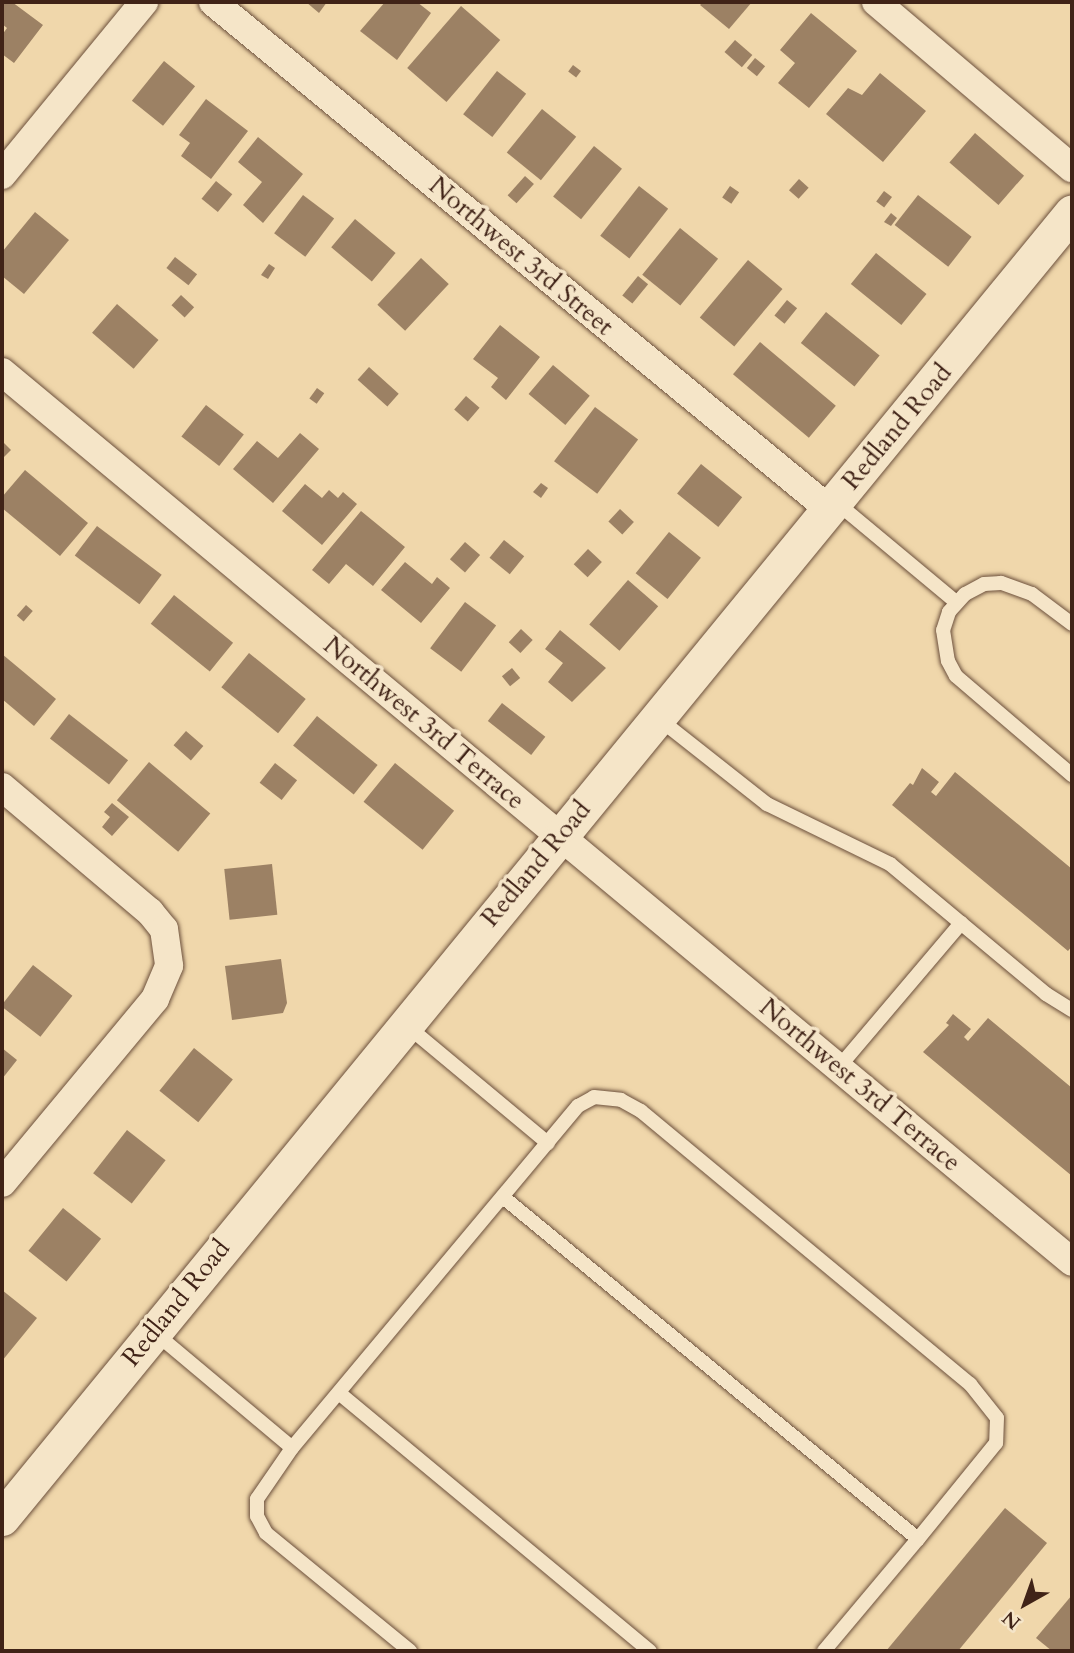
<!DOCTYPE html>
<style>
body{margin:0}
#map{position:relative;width:1074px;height:1653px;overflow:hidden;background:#f0d7ab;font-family:Cardo,serif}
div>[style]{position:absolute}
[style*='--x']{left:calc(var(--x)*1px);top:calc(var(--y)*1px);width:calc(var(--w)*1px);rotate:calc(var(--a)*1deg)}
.building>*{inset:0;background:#9c8164;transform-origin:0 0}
.roads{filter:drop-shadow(0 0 2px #6c503c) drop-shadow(0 0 2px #6c503c)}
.service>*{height:14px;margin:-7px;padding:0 7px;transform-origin:7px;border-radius:7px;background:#f5e5c8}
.minor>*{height:28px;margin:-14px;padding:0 14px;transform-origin:14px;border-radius:14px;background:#f5e5c8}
.tertiary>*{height:35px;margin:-17.5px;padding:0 17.5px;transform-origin:17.5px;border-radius:17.5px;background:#f5e5c8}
span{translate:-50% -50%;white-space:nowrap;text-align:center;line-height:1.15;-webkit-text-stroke:7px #f5e5c8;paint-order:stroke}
.street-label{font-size:26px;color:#402317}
.frame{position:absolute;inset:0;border:4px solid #402317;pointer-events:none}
.north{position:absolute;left:990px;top:1569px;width:70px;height:70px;-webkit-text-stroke:5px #f5e5c8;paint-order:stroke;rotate:220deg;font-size:19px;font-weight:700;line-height:28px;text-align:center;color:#402317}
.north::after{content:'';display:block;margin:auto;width:24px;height:32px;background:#402317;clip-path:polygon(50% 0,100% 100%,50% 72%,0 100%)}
</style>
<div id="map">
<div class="building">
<div style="clip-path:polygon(2px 2px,12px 2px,43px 25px,14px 63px,2px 54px,2px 35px,7px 28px,2px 24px)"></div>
<div style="clip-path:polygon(306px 2px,327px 2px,319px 13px)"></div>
<div style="clip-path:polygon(385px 2px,417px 2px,431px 13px,397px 60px,360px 31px)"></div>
<div style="clip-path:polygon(703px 2px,752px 2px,729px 29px,700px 5px)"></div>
<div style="left:461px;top:6px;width:52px;height:82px;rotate:41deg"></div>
<div style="clip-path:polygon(811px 13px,857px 51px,809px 108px,778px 83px,795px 63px,780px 50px)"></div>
<div style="left:735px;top:40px;width:23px;height:16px;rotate:41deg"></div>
<div style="left:755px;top:58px;width:13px;height:13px;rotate:39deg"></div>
<div style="left:164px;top:61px;width:40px;height:51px;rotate:39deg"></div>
<div style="left:573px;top:65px;width:10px;height:8px;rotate:37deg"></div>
<div style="left:497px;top:71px;width:37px;height:55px;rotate:38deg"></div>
<div style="clip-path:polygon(880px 73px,926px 111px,883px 162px,826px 114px,848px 88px,862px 95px)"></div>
<div style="clip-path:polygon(206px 99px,248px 131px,211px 179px,181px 156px,190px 143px,179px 135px)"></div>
<div style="left:542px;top:109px;width:44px;height:56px;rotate:39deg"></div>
<div style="left:975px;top:133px;width:65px;height:39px;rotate:41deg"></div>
<div style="clip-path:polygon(258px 137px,303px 174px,263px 223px,243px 205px,262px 182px,238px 162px)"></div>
<div style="left:594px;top:146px;width:36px;height:65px;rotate:39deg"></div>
<div style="left:525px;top:176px;width:12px;height:26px;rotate:42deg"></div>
<div style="left:799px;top:179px;width:13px;height:15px;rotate:42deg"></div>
<div style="left:216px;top:181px;width:21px;height:23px;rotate:39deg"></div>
<div style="left:639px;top:186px;width:37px;height:63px;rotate:38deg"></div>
<div style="left:730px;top:186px;width:11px;height:14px;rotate:34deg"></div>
<div style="left:884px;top:191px;width:10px;height:13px;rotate:37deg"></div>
<div style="left:303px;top:195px;width:39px;height:48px;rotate:37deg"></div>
<div style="left:918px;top:195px;width:68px;height:38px;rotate:38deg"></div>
<div style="clip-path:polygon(35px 212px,69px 240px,24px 294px,2px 276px,2px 252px)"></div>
<div style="clip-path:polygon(891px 213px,897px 218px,891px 226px,884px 222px)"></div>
<div style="left:355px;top:219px;width:53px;height:37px;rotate:40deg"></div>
<div style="left:680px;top:228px;width:49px;height:60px;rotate:39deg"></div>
<div style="left:876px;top:253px;width:65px;height:40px;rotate:39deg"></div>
<div style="left:175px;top:257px;width:28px;height:14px;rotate:38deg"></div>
<div style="left:421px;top:258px;width:38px;height:64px;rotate:43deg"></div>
<div style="left:748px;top:260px;width:45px;height:75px;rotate:40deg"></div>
<div style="clip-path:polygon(269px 264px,275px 268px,268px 279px,261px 275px)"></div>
<div style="left:638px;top:276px;width:13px;height:25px;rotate:39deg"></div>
<div style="left:181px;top:295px;width:18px;height:14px;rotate:43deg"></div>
<div style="left:787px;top:300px;width:13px;height:20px;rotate:39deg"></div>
<div style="left:117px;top:304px;width:55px;height:38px;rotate:41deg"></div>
<div style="left:826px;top:312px;width:69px;height:40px;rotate:39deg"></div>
<div style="clip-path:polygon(500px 325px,540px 357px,506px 400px,491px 387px,498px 378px,473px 359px)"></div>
<div style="left:760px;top:342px;width:99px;height:42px;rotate:40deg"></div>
<div style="left:553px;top:365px;width:48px;height:38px;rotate:40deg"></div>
<div style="left:369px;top:367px;width:40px;height:17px;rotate:42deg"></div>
<div style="left:317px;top:388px;width:9px;height:13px;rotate:36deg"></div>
<div style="left:466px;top:396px;width:18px;height:18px;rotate:41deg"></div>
<div style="left:206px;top:405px;width:48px;height:40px;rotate:38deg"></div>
<div style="left:595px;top:407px;width:54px;height:68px;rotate:37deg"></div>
<div style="clip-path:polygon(300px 433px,319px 449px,273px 503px,233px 469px,257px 441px,278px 458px)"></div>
<div style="clip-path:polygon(2px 441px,11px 450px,2px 459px)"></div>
<div style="left:701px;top:464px;width:53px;height:38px;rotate:39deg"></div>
<div style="clip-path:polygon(25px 470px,88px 523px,60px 556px,2px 508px,2px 497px)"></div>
<div style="clip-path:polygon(541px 483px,548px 488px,541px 498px,533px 492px)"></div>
<div style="clip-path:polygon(305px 484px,322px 498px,329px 490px,338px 498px,343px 492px,357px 504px,322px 545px,282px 511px)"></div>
<div style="left:620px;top:509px;width:19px;height:17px;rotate:43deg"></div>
<div style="clip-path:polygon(361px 511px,405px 547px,373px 586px,346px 564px,329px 584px,312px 570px)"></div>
<div style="left:97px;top:526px;width:81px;height:37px;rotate:37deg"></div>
<div style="left:669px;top:532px;width:41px;height:53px;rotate:39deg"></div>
<div style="left:504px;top:540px;width:26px;height:23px;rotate:39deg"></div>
<div style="left:465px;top:542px;width:20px;height:23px;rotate:41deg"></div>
<div style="left:588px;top:549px;width:19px;height:21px;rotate:43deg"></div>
<div style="clip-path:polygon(405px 562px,432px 584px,437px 577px,450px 588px,421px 623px,381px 590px)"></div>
<div style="left:628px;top:580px;width:40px;height:59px;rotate:41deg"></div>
<div style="left:174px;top:595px;width:76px;height:37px;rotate:39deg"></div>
<div style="left:465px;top:602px;width:39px;height:58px;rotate:37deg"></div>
<div style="left:26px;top:605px;width:9px;height:14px;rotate:41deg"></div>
<div style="left:521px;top:629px;width:16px;height:18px;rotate:43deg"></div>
<div style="clip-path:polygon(560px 630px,606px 668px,572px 702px,548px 682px,563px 663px,545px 649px)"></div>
<div style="left:249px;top:653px;width:73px;height:44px;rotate:39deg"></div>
<div style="clip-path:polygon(2px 654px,56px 699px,34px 726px,2px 699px)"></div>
<div style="left:512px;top:668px;width:13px;height:13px;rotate:51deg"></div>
<div style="left:502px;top:703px;width:55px;height:23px;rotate:38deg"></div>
<div style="left:69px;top:714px;width:75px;height:31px;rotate:38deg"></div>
<div style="left:317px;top:716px;width:78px;height:38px;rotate:39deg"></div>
<div style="left:186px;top:731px;width:23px;height:19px;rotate:41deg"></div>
<div style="left:149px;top:762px;width:80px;height:50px;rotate:40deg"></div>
<div style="left:275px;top:763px;width:28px;height:25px;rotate:38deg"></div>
<div style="left:395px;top:763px;width:76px;height:50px;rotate:39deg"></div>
<div style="clip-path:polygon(922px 768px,939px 782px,931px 792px,936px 796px,955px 772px,1072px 869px,1072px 946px,1068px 951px,892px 805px,910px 783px,913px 785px)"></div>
<div style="clip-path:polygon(112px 803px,129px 817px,112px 836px,102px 827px,110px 817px,104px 812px)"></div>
<div style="left:272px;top:864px;width:51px;height:48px;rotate:84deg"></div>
<div style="clip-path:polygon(281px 959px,287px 1003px,283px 1013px,232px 1020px,225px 966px)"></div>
<div style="left:33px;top:965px;width:50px;height:52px;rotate:38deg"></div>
<div style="clip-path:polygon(953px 1014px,971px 1029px,964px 1037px,968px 1041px,988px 1018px,1072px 1088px,1072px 1176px,923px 1052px,949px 1025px,946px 1023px)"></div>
<div style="clip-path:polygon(2px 1048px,17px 1060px,2px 1079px)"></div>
<div style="left:194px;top:1048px;width:50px;height:55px;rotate:39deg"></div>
<div style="left:127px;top:1130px;width:49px;height:55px;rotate:38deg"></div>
<div style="left:63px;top:1208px;width:49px;height:55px;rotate:39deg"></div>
<div style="clip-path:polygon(2px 1290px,37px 1318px,2px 1361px)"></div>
<div style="clip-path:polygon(1005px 1508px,1047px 1543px,958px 1651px,886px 1651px)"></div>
<div style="clip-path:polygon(1072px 1595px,1072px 1651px,1052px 1651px,1036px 1638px)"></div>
</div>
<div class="roads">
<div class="service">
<div style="--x:836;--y:502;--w:156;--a:39.8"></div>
<div style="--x:1072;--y:624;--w:50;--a:-143.1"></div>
<div style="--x:1032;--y:594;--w:33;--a:-160"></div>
<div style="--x:1001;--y:583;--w:17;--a:177"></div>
<div style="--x:984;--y:584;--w:21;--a:152"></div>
<div style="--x:965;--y:594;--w:24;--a:132"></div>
<div style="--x:949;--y:612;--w:19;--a:108"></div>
<div style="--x:943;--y:630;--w:31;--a:81"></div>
<div style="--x:948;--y:661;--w:17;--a:62"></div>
<div style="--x:956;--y:676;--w:153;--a:40.5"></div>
<div style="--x:658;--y:718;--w:139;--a:38.3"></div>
<div style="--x:767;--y:804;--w:137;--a:26"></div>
<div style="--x:890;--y:864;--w:203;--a:39.8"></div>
<div style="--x:1046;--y:994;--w:31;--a:32"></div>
<div style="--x:405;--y:1024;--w:186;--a:39.8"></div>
<div style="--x:839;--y:1067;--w:189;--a:-49.7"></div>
<div style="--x:154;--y:1332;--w:180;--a:40"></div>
<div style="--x:339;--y:1393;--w:404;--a:39.7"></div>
<div style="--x:410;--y:1651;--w:186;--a:-140.7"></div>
<div style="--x:266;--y:1533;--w:19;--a:-118"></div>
<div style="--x:257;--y:1516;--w:17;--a:-90"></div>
<div style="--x:257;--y:1499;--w:62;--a:-55.5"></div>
<div style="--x:292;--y:1448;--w:446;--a:-50.1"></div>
<div style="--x:578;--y:1106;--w:18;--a:-29"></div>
<div style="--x:594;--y:1097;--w:27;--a:6"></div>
<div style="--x:621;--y:1100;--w:23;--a:29"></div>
<div style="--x:641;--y:1111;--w:428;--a:39.7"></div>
<div style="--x:970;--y:1384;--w:43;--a:51.5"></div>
<div style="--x:997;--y:1418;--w:25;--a:92"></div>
<div style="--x:996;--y:1443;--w:124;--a:129.1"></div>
<div style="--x:918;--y:1539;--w:538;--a:-140.51"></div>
<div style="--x:824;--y:1651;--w:146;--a:-50"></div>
</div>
<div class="minor">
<div style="--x:213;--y:2;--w:798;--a:39.46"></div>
<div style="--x:876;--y:2;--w:257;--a:40.3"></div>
<div style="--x:2;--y:175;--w:224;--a:-50.6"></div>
<div style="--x:2;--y:372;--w:1392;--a:39.75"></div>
<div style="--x:2;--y:787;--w:194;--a:40.2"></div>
<div style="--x:150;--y:912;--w:22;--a:51"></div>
<div style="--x:164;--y:929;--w:37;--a:82"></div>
<div style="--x:169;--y:966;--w:36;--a:113"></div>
<div style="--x:155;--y:999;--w:239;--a:129.7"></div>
</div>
<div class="tertiary">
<div style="--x:2;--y:1518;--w:1688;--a:-50.67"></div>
</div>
</div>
<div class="street-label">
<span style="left:521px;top:256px;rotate:40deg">Northwest 3rd Street</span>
<span style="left:897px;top:427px;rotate:-50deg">Redland Road</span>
<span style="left:424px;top:723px;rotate:40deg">Northwest 3rd Terrace</span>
<span style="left:536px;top:864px;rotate:-50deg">Redland Road</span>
<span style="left:860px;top:1085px;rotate:40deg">Northwest 3rd Terrace</span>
<span style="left:176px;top:1303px;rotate:-51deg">Redland Road</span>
</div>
<div class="frame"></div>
<div class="north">N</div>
</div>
